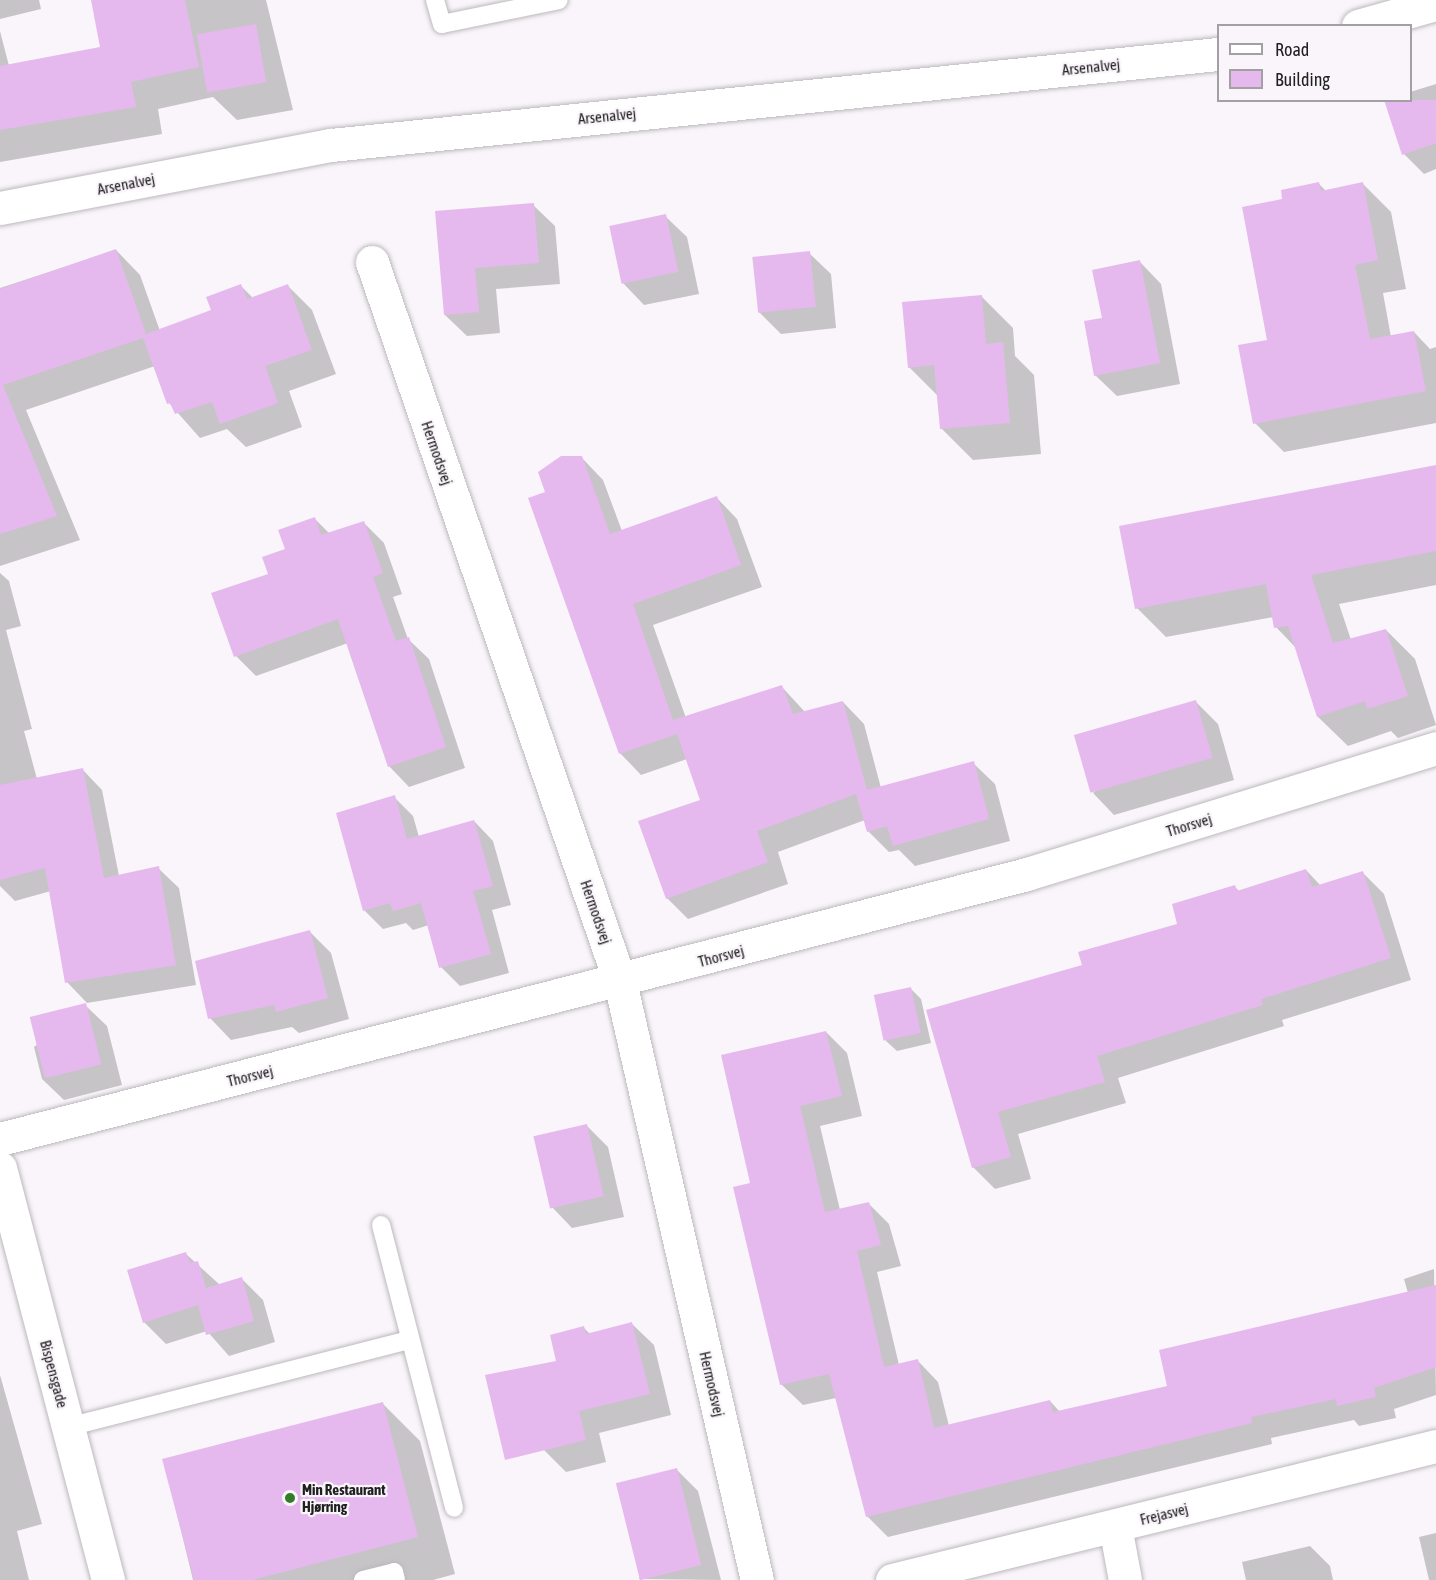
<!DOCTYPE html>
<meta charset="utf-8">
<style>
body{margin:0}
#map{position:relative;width:1436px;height:1580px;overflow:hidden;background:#f9f5fa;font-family:"Asap Condensed",sans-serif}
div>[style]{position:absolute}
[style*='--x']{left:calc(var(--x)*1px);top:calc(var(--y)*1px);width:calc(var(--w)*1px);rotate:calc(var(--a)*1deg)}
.shadow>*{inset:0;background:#0003}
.building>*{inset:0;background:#e6b9ee;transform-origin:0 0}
.roads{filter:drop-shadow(0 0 2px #bcb9bd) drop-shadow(0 0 2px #bcb9bd)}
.service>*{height:18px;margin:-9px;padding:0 9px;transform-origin:9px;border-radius:9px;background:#fff}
.minor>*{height:33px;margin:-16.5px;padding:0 16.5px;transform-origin:16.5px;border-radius:16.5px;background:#fff}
.tertiary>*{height:33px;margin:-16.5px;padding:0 16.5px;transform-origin:16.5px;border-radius:16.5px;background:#fff}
.dots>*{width:16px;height:16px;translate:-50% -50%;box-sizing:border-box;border:3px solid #f9f5fa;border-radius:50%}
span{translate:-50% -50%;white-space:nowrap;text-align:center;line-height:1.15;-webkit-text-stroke:4.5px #f9f5fa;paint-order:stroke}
.street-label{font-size:15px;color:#212021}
.poi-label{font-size:15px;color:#212021;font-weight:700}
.left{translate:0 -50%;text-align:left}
.legend{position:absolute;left:1217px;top:24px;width:195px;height:78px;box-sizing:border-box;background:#f9f5fa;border:2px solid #a3a0a3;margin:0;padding:8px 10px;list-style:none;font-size:18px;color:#212021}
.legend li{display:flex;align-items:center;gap:12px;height:30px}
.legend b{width:30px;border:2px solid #a3a0a3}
</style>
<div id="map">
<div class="shadow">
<div style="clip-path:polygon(0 0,39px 0,41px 9px,0 19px)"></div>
<div style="clip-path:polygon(92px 0,266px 0,293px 110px,237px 120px,213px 97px,158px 109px,162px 134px,0 162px,0 31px,9px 66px,101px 48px)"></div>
<div style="clip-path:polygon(1436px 84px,1436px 169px,1424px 174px,1404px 154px,1410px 92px)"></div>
<div style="clip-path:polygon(1318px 183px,1326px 191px,1362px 183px,1391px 212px,1406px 289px,1383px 293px,1391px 337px,1414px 332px,1430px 349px,1436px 347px,1436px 423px,1284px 452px,1255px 423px,1269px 341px,1284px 200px)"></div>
<div style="clip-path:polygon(533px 205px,555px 226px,560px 284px,496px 289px,500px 333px,467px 336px,445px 315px,437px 213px)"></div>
<div style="clip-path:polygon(665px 216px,687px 237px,699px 294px,644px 305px,623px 283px)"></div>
<div style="clip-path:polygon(116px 250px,140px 275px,160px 331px,213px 311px,241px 286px,253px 298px,288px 286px,312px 310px,336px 374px,289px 391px,302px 427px,246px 447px,227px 429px,200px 438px,169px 403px,155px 366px,26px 410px,80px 540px,0 566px,0 288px)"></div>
<div style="clip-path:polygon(809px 253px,831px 274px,836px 328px,781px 334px,759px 312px)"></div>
<div style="clip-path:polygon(1140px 262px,1161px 284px,1180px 384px,1117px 396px,1095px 375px,1104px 319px)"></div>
<div style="clip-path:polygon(981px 296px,1013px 328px,1015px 356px,1034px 375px,1041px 454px,973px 460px,941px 428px,939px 397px,909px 367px)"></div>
<div style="clip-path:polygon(582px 458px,603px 480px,622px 531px,716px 497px,737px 519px,762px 587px,653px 625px,686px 718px,782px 687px,805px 712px,843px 702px,864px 724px,881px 788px,973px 763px,995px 784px,1010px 841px,915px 866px,899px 850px,889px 852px,868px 831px,865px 820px,778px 852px,788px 884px,688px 919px,667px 898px,702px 801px,687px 759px,641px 775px,620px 753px,547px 492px)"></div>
<div style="clip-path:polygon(1436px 466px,1436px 585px,1339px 604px,1351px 640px,1386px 630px,1415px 659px,1436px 725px,1398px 738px,1391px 731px,1348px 746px,1318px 717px,1296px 648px,1276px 627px,1274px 617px,1166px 637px,1137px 608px)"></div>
<div style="clip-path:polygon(315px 519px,330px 534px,363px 522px,384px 543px,402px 594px,393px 597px,408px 639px,429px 659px,465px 768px,409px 787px,389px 766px,348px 643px,256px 676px,236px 656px,270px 575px)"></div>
<div style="clip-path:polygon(0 573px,9px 581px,21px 626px,6px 630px,32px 729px,24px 731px,37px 779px,82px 769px,102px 790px,119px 876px,158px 868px,179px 888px,196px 985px,87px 1003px,67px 982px,51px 891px,15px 901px,0 886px)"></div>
<div style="clip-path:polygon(1196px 702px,1218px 724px,1234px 780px,1114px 815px,1093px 793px)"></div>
<div style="clip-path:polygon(394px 797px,413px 816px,419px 837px,474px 821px,493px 841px,511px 905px,492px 910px,509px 973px,460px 986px,441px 967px,429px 925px,413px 930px,406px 923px,383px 929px,364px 910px)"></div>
<div style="clip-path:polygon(1306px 870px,1321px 886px,1363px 873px,1384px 894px,1411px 980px,1282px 1020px,1284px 1026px,1118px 1078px,1126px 1103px,1018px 1134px,1031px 1179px,995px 1189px,973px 1167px,928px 1011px,1084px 966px,1179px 925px,1235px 887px,1239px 891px)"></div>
<div style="clip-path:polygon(309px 931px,331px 953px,349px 1019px,299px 1033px,292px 1027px,231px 1040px,210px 1018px)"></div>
<div style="clip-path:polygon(910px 988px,921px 999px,931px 1043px,897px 1051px,886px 1041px)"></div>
<div style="clip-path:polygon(85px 1005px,107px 1026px,122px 1085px,64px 1100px,42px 1079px,34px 1047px)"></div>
<div style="clip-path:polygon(826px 1032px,847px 1053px,862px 1116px,820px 1126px,840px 1210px,868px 1203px,889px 1224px,901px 1266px,877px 1272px,899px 1365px,918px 1361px,938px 1382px,949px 1426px,1050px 1401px,1060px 1412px,1169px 1387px,1408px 1293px,1404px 1279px,1434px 1269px,1436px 1395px,1394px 1409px,1396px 1418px,1359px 1426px,1354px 1420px,1271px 1438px,1272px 1444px,888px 1537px,867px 1516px,836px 1398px,803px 1405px,782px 1385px,735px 1188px,751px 1184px)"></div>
<div style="clip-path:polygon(586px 1125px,608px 1147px,624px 1217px,572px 1228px,551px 1206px)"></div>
<div style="clip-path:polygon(186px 1254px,220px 1285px,241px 1278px,263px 1300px,275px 1342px,229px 1356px,207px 1331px,166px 1344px,144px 1322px)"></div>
<div style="clip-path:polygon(632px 1324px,654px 1345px,671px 1415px,599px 1433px,606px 1462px,566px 1472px,544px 1450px,558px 1362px,584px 1328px,590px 1334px)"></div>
<div style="clip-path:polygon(0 1375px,42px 1524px,17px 1531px,29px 1580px,0 1580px)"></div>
<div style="clip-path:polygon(383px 1404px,420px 1441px,455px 1574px,433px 1580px,193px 1580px,164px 1460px)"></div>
<div style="clip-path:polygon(676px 1469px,698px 1491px,721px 1580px,639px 1579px)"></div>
<div style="clip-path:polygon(1436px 1533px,1436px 1580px,1429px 1580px,1419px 1537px)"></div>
<div style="clip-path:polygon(1310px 1546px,1330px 1566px,1333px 1580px,1246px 1580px,1242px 1562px)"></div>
</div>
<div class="building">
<div style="clip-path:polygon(91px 0,185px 0,199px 67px,131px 82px,136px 107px,0 130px,0 66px,100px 47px)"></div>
<div style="left:256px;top:24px;width:59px;height:60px;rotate:80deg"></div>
<div style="clip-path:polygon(1384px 100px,1436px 100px,1436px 143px,1402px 155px)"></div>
<div style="clip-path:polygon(1319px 182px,1321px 191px,1363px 182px,1378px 260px,1355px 265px,1370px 339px,1414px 331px,1426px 391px,1253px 424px,1238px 345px,1267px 340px,1242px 207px,1282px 199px,1281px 190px)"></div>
<div style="clip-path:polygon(534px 203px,539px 263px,475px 268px,479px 312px,444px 315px,435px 211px)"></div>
<div style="left:666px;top:214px;width:59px;height:58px;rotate:78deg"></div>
<div style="clip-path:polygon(116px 249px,146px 334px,211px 310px,206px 297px,241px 284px,247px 299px,288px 284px,312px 350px,265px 366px,278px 403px,220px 424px,212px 402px,175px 414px,170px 403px,167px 404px,143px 338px,3px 385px,57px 516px,0 534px,0 289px)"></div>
<div style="left:810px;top:251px;width:56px;height:58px;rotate:84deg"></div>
<div style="clip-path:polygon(1140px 260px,1160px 363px,1094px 376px,1084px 321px,1102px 318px,1092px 270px)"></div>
<div style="clip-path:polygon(982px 295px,986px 344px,1003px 342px,1010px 423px,940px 429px,934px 365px,908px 368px,902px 302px)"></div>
<div style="clip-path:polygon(561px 456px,582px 456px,610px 534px,717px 496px,741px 565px,633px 604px,673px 720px,782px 685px,793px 714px,843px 701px,867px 790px,974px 761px,989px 819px,893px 846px,887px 826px,867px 832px,856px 794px,757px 831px,768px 862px,666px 899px,638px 821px,700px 800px,677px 734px,619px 754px,528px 498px,545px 492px,538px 472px)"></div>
<div style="clip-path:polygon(1436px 465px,1436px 551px,1311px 575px,1333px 643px,1386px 629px,1408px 696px,1367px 709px,1365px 701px,1317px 717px,1288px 626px,1274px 628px,1266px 584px,1135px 609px,1119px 526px)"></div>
<div style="clip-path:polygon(315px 517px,321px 535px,364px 521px,383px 573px,373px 577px,396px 641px,409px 637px,446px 747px,388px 767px,338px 619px,234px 657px,211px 593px,268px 574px,262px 557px,285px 549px,278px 530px)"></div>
<div style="left:1196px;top:700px;width:60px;height:127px;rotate:74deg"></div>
<div style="clip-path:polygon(83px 768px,104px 878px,159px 866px,176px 965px,65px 983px,45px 868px,0 880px,0 785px)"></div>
<div style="clip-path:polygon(395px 795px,407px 839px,474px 820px,493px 886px,473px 891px,491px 954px,439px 968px,421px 903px,393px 911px,390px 903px,363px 911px,336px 813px)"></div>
<div style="clip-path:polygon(1306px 869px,1312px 887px,1363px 871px,1391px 958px,1261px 999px,1263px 1005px,1097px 1056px,1105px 1082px,998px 1112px,1011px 1157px,972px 1168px,926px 1010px,1082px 965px,1078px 952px,1177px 924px,1172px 904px,1235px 885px,1237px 891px)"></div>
<div style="clip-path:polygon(310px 930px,328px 998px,276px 1012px,274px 1005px,208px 1019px,195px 961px)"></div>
<div style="left:911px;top:987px;width:47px;height:38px;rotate:78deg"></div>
<div style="left:86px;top:1003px;width:63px;height:58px;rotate:76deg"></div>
<div style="clip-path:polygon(826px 1031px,842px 1096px,800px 1106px,825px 1212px,869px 1202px,881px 1245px,857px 1251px,884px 1367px,918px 1359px,934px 1428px,1050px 1400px,1053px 1412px,1167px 1386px,1159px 1350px,1436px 1285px,1436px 1367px,1374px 1388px,1376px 1397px,1337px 1406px,1336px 1399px,1251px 1417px,1252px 1423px,866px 1517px,829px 1374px,780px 1385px,733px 1187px,750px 1183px,721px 1055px)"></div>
<div style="left:587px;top:1124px;width:74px;height:55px;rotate:77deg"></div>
<div style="clip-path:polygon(186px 1252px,190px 1263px,198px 1261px,206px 1288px,242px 1277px,254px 1321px,206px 1335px,198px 1305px,143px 1323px,127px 1270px)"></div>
<div style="clip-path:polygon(632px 1322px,650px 1394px,579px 1411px,586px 1440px,505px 1460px,485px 1375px,556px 1361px,550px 1335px,584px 1326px,586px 1334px)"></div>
<div style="clip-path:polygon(383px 1402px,418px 1537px,252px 1580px,194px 1580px,162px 1459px)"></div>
<div style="left:677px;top:1468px;width:100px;height:63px;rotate:76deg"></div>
</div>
<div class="roads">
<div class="service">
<div style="--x:435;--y:0;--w:25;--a:74"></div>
<div style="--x:442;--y:24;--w:119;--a:-11.6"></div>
<div style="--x:381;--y:1225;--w:292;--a:75.5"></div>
<div style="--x:68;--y:1427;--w:353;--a:-14.3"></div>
<div style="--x:363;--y:1580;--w:32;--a:-14"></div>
<div style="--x:394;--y:1572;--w:8;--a:76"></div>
</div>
<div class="minor">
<div style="--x:1358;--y:26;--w:81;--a:-15.8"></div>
<div style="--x:0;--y:208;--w:337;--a:-10.8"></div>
<div style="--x:331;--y:145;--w:892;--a:-5.86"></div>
<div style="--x:372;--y:262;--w:762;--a:70.99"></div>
<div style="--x:620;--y:982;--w:613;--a:77.1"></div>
<div style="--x:0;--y:1139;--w:1061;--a:-14.47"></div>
<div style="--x:1027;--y:874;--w:428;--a:-17.1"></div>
<div style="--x:1115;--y:1526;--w:55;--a:79.5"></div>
<div style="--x:892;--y:1580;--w:560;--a:-13.84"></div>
</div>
<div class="tertiary">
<div style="--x:0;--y:1168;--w:426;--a:75.3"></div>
</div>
</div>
<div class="dots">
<div style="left:290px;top:1498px;background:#317e27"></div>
</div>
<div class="street-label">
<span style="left:1091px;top:67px;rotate:-6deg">Arsenalvej</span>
<span style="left:607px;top:116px;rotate:-6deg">Arsenalvej</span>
<span style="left:126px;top:184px;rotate:-11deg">Arsenalvej</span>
<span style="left:437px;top:453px;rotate:71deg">Hermodsvej</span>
<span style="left:1189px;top:825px;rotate:-17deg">Thorsvej</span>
<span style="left:596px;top:912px;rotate:71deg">Hermodsvej</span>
<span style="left:721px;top:956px;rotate:-15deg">Thorsvej</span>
<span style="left:250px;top:1076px;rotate:-14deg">Thorsvej</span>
<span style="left:54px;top:1374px;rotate:75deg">Bispensgade</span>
<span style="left:712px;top:1384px;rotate:77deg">Hermodsvej</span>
<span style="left:1164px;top:1514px;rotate:-14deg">Frejasvej</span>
</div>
<div class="poi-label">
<span class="left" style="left:302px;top:1498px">Min Restaurant<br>Hjørring</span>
</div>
<ul class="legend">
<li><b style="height:8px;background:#fff"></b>Road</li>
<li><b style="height:16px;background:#e6b9ee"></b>Building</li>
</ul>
</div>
